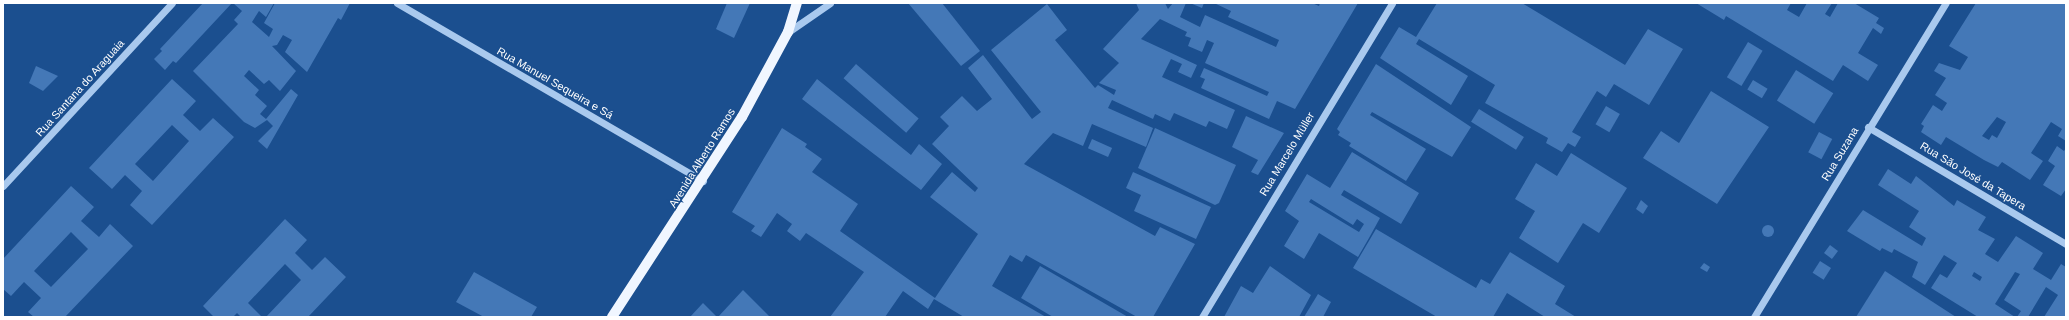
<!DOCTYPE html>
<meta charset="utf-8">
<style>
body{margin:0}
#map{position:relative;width:2069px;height:320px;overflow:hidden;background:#1b4f8f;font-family:Helvetica,sans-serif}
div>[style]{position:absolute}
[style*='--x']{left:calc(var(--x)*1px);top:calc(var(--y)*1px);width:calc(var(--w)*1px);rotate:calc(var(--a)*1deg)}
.building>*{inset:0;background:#4478b7;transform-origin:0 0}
.round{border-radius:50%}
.minor>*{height:7px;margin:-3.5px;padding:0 3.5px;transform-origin:3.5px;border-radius:3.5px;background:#a9c9ee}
.major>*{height:10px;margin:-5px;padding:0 5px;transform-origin:5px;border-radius:5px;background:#f0f6ff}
span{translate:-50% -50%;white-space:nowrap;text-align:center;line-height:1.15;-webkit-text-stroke:3px #1b4f8f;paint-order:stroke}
.street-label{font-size:11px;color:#fff}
.frame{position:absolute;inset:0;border:4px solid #fff;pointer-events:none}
</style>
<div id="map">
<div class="building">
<div style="clip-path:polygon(203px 3px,232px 3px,176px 63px,173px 61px,165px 70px,154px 59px,162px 51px,160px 49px)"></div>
<div style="clip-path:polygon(233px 3px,274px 3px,266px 17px,259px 11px,252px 22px,269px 37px,273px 29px,264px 23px,275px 3px,350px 3px,341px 20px,338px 18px,307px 72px,285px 52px,292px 40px,283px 35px,277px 45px,272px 46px,296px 71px,280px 91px,269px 80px,264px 84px,249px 70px,244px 76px,259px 90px,255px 95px,267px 106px,260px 114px,266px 119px,291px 89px,298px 95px,267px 149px,258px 141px,273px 126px,267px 120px,255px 128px,244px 122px,193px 71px,238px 24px,234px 20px,242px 11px)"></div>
<div style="clip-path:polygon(727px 3px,750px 3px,734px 38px,716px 29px)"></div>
<div style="clip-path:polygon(908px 3px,942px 3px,980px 51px,961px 66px)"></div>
<div style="clip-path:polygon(1136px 3px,1165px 3px,1168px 9px,1173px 3px,1186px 3px,1180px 17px,1200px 27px,1205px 15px,1276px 47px,1279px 40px,1228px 17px,1231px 11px,1214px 3px,1312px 3px,1319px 6px,1320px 3px,1358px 3px,1295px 109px,1277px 101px,1269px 119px,1201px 88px,1205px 79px,1200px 77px,1204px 68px,1267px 96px,1269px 92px,1205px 63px,1214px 43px,1207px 40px,1202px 52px,1188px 46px,1191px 38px,1185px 36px,1187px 32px,1160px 19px,1141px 39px,1197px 65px,1191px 78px,1178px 72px,1182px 64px,1171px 59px,1162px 77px,1235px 110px,1227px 129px,1209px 121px,1206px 127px,1174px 113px,1170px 121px,1155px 114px,1153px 119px,1112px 100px,1108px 108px,1153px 128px,1146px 147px,1092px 124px,1083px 146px,1053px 133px,1024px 164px,1155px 236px,1160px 227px,1195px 244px,1153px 317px,1137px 317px,1026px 255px,1022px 262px,1010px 255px,992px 286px,1046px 317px,964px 317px,934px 299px,928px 309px,903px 291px,885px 317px,830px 317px,864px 272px,806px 233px,800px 241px,787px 231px,792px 224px,777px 213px,761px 237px,751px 231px,755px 226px,732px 212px,782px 128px,807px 144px,805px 147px,822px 159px,812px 172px,858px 204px,840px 231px,935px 298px,978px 234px,930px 197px,952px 172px,975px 192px,978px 188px,932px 144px,949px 126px,940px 117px,962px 96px,977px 111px,992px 99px,968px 68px,983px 55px,1032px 119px,1041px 112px,991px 50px,1047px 4px,1067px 30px,1055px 40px,1095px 88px,1098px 85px,1114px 95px,1116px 90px,1099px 83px,1119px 63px,1103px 49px,1139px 10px)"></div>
<div style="clip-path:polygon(1190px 3px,1204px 3px,1202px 8px)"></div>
<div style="clip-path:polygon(1437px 3px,1522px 3px,1625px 65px,1648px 29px,1683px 49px,1649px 105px,1614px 84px,1606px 97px,1597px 91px,1572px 132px,1581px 137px,1575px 147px,1568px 143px,1562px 152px,1546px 143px,1548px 138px,1485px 103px,1495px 85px,1419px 39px,1416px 44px,1468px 76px,1451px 105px,1380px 58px,1399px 27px,1416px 37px)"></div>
<div style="clip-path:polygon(1696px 3px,1791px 3px,1787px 10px,1799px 17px,1807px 3px,1832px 3px,1825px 14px,1830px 17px,1838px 3px,1854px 3px,1879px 18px,1876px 23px,1884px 28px,1881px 34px,1873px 28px,1858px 53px,1878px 65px,1868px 81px,1843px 65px,1833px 81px,1726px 16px,1724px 20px)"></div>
<div style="clip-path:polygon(evenodd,1976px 3px,2066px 3px,2066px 141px,2058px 136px,2062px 129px,2051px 122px,2031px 153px,2043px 161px,2030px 180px,2002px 162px,1998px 167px,1984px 160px,1946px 137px,1941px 145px,1921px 132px,1924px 126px,1921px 124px,1933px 105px,1942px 111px,1947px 103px,1935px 95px,1946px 78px,1934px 71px,1939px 63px,1960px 70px,1968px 57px,1949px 46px,1976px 3px,1997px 117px,2006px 122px,1997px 138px,1992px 135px,1989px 140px,1982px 136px,1997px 117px)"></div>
<div style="left:1748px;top:42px;width:17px;height:41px;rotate:31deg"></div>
<div style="left:856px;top:64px;width:83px;height:19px;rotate:41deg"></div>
<div style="clip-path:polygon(1376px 64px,1471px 127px,1452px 157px,1372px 112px,1370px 115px,1426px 149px,1406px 181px,1349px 146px,1351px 143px,1338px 135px,1340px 132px,1337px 129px)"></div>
<div style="clip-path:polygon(36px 66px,58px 76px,43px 91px,29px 83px)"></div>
<div style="left:1796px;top:70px;width:44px;height:36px;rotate:32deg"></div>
<div style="clip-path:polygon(evenodd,172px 79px,196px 101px,183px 115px,200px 131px,213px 118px,234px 137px,152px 225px,130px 205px,142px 191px,125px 175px,112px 189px,89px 168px,172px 79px,172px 125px,189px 141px,153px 181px,135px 164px,172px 125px)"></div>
<div style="clip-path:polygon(817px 79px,911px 155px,919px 144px,942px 164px,921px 190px,802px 99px)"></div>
<div style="left:1753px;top:80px;width:17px;height:11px;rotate:31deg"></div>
<div style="clip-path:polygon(1711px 91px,1769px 127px,1717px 204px,1643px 158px,1661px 131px,1679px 143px)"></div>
<div style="left:1606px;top:106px;width:16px;height:21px;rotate:30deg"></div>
<div style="left:1479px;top:109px;width:53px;height:15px;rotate:32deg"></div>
<div style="clip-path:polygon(1246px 116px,1284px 133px,1258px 175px,1251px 172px,1258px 160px,1232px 147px)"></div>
<div style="clip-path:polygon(1155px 128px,1236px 165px,1219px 203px,1215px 205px,1138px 168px)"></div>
<div style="left:1819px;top:132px;width:15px;height:23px;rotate:28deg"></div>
<div style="left:1092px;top:139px;width:22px;height:10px;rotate:24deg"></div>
<div style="clip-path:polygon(2057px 146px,2064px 151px,2066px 148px,2066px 189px,2061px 196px,2043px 185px,2055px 166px,2048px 161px)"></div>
<div style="clip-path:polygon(evenodd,1352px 152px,1419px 193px,1401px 224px,1344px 190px,1341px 195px,1380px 218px,1369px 238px,1358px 257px,1319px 233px,1304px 259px,1284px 246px,1299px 221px,1285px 211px,1307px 174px,1330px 188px,1352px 152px,1311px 199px,1353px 225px,1357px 219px,1364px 224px,1359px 232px,1309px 202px,1311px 199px)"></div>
<div style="clip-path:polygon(1571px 153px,1627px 188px,1599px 233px,1583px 223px,1558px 263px,1519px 238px,1535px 211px,1515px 199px,1536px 163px,1557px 176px)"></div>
<div style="clip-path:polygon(evenodd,1888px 169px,1911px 184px,1916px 176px,1954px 206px,1957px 200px,1986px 217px,1978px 230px,1995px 239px,1985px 254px,1998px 262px,2016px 236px,2043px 253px,2033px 269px,2051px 280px,2061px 264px,2066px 267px,2066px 317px,2044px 317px,2058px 295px,2046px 287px,2028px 317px,2017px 317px,2021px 311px,2004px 300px,2020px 274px,2015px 272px,1995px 304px,2015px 317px,1978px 317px,1931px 288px,1940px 274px,1947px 278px,1957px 263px,1944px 255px,1925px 285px,1912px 277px,1918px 262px,1894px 249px,1892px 253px,1882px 248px,1880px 251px,1847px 231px,1863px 210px,1922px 246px,1926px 238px,1909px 227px,1919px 211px,1878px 185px,1888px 169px,1974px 272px,1982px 277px,1980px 281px,1972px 276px,1974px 272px)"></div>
<div style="clip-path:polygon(1133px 172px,1211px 207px,1196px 239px,1134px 211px,1141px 195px,1126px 188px)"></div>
<div style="clip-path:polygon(evenodd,71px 186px,94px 207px,81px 221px,99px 237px,110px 224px,133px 246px,65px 317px,34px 317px,28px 312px,41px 298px,24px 282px,11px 296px,3px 289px,3px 259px,71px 186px,71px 232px,88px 249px,51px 287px,34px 271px,71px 232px)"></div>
<div style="clip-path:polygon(1641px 200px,1648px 206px,1643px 214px,1636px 209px)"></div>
<div style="clip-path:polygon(285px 219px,307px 240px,295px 253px,312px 270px,325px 257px,346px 277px,308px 317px,266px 317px,301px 280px,285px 264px,248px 303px,262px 317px,241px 317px,237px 313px,233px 317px,214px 317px,203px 306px)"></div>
<div class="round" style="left:1762px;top:225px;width:12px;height:12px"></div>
<div style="clip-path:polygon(1376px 229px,1476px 288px,1481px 279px,1490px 284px,1510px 252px,1565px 286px,1555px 304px,1576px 317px,1545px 317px,1507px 293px,1493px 317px,1437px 317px,1353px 268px)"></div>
<div style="left:1830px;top:245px;width:10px;height:10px;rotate:37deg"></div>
<div style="left:1820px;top:261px;width:13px;height:14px;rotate:32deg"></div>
<div style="clip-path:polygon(1704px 263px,1710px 267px,1707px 272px,1700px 268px)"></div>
<div style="clip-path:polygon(1040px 266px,1128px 317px,1053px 317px,1021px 298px)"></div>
<div style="clip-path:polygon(1270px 266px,1311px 295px,1299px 317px,1224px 317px,1241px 286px,1253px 293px)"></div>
<div style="clip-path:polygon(1885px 271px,1956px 317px,1856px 317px)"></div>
<div style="clip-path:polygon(474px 272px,537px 307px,531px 317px,484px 317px,456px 302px)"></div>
<div style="clip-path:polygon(743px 290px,770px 317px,718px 317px)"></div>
<div style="clip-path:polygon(1318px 294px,1331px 302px,1323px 317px,1304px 317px)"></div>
<div style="clip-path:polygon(703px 303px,716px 316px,690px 317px)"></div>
</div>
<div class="minor">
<div style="--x:397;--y:3;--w:354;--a:30.2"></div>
<div style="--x:788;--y:32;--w:51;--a:-34.6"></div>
<div style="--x:1868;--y:127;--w:230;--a:30.6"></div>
<div style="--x:3;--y:186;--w:249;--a:-47.3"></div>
<div style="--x:1202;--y:317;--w:367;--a:-58.8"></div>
<div style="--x:1754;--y:317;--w:368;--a:-58.6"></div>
</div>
<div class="major">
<div style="--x:612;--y:317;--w:239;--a:-57"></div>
<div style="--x:742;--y:117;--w:97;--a:-61.6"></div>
<div style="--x:788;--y:32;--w:30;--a:-73"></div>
</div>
<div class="street-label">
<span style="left:555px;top:83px;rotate:30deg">Rua Manuel Sequeira e Sá</span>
<span style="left:80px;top:88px;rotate:-48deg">Rua Santana do Araguaia</span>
<span style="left:1287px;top:154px;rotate:-59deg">Rua Marcelo Müller</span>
<span style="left:1840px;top:154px;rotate:-59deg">Rua Suzana</span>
<span style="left:702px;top:158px;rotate:-58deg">Avenida Alberto Ramos</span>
<span style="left:1973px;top:176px;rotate:31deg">Rua São José da Tapera</span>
</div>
<div class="frame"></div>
</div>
